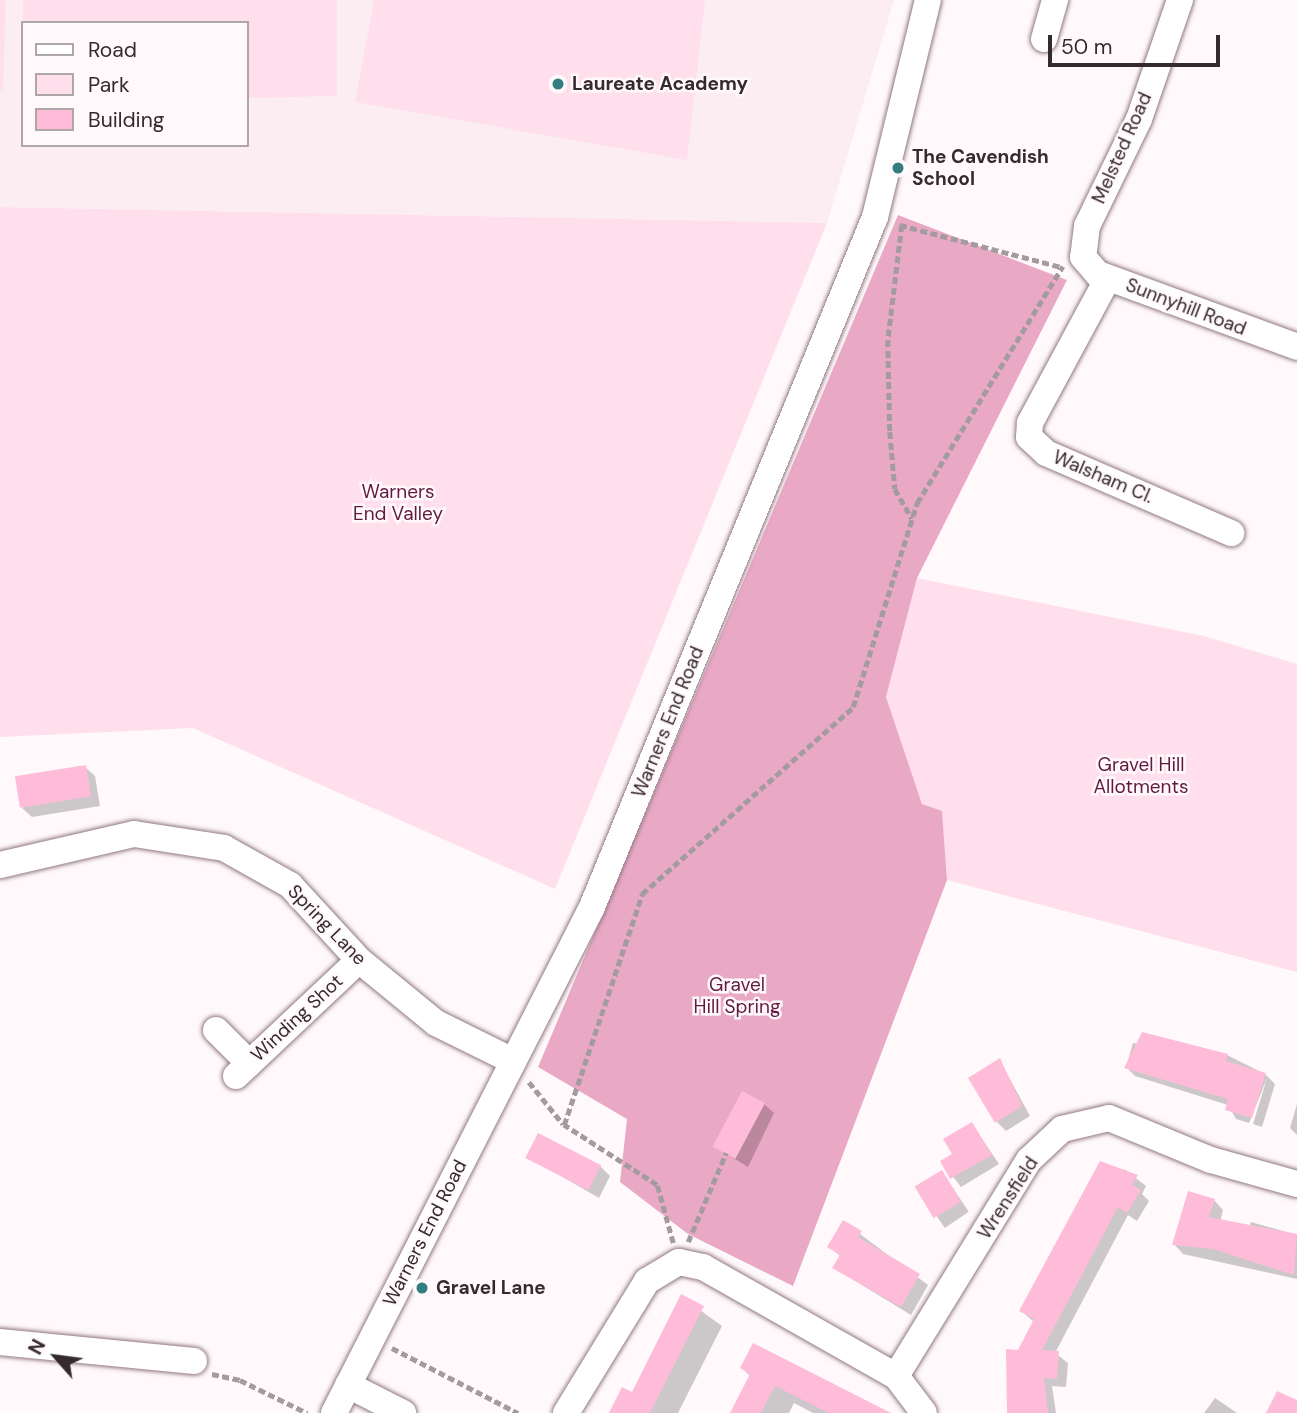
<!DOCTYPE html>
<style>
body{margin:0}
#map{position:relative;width:1297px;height:1413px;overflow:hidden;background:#fff9fb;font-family:"DM Sans",sans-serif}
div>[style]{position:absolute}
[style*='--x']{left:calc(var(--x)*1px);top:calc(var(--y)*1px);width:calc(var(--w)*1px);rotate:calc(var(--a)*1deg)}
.built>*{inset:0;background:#fcedf3}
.green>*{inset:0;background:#ffdfec}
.forest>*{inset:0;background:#e9a9c5}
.shadow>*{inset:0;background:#0003;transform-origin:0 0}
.building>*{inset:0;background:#febcd8;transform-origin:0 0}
.path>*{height:4.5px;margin-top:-2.25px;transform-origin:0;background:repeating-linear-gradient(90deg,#a39b9e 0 7px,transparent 0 10.5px)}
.roads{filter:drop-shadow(0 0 2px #927883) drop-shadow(0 0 2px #927883)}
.minor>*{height:26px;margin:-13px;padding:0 13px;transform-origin:13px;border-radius:13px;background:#fff}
.dots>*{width:19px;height:19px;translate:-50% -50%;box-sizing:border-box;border:4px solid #fff9fb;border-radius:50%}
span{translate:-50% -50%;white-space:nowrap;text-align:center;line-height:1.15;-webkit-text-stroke:5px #fff9fb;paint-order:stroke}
.poi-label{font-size:19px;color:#352a2e;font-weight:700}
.left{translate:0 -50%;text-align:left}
.street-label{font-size:19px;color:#352a2e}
.park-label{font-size:19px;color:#621940}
.legend{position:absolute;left:21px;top:21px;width:228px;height:126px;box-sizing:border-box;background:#fff9fb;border:2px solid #aea6a9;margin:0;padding:9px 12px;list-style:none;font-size:21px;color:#352a2e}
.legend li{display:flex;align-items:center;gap:14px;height:35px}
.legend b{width:35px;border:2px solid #aea6a9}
.north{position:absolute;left:21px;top:1322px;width:70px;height:70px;-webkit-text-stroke:5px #fff9fb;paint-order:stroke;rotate:298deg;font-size:19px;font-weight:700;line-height:28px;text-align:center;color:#352a2e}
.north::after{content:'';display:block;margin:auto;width:24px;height:32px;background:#352a2e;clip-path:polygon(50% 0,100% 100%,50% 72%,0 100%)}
.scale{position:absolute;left:1048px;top:35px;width:172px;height:32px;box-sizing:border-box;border:4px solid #352a2e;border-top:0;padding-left:9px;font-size:21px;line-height:24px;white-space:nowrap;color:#352a2e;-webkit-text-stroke:5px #fff9fb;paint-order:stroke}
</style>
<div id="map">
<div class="built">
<div style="clip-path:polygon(evenodd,0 0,894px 0,827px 223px,0 207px,0 0,23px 23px,247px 23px,247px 145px,23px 145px,23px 23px)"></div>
</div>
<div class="green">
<div style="clip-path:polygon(0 0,6px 0,3px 92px,0 91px)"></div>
<div style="clip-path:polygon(23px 0,337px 0,337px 96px,247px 98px,247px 23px,23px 23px)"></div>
<div style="clip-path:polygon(374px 0,705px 0,687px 160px,355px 102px)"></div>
<div style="clip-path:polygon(0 207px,827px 223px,555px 889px,193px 728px,0 737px)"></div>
<div style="clip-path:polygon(917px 578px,1204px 636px,1297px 664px,1297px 972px,947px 880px,942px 812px,922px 804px,886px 697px)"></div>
</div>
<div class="forest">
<div style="clip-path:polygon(898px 215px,1067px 280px,917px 578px,886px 697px,922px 804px,942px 811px,947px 880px,793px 1286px,688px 1234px,620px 1182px,627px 1119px,538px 1067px)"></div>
</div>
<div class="shadow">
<div style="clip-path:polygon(85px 767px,95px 776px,100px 806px,32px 817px,22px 808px)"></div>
<div style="clip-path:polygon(1133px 1043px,1227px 1055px,1265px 1074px,1275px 1084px,1262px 1127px,1253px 1124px,1267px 1078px,1249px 1123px,1236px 1119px,1228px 1105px,1135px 1076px,1126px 1067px)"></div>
<div style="clip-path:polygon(1000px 1061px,1030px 1116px,1006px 1131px,997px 1122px)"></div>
<div style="clip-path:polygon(764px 1104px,774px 1113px,748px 1167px,717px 1148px)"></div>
<div style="clip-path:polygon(1297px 1104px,1297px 1135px,1290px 1128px)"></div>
<div style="clip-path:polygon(972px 1124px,999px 1164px,961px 1187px,942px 1162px,954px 1155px)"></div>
<div style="clip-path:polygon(528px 1157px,600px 1166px,610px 1176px,599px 1198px)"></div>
<div style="clip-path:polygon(1124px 1169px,1146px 1186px,1142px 1194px,1149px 1201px,1137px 1221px,1128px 1215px,1055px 1353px,1068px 1363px,1066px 1387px,1052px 1386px,1056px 1413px,1010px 1413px,1019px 1352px,1034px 1322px,1021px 1311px)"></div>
<div style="left:942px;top:1172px;width:48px;height:29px;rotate:56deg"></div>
<div style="clip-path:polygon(1214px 1200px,1223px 1210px,1220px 1222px,1249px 1230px,1251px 1222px,1297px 1235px,1297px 1279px,1183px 1254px,1174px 1244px)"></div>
<div style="clip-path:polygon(844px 1222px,928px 1285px,911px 1315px,834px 1268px,841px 1257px,830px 1247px)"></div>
<div style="clip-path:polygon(682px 1297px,722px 1326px,678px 1413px,615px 1413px,632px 1394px)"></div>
<div style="clip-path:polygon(742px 1368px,884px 1413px,813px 1413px,794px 1403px,789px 1413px,732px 1413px,751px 1377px)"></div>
<div style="clip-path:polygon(1215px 1398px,1237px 1413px,1204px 1413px)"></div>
</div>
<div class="building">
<div style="left:86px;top:765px;width:32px;height:72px;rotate:81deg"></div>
<div style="clip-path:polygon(1142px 1032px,1228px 1054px,1226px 1061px,1266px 1073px,1252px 1118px,1225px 1110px,1228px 1099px,1124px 1068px)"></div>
<div style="clip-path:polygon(1000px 1058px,1022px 1106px,995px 1123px,968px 1078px)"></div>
<div style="left:742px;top:1091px;width:26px;height:63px;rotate:28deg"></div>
<div style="clip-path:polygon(972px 1122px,992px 1155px,950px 1179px,940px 1161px,952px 1154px,943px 1139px)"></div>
<div style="left:538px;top:1133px;width:71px;height:28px;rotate:27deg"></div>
<div style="clip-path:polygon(1100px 1161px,1138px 1175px,1132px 1185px,1141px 1190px,1127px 1213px,1118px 1207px,1042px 1350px,1059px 1351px,1057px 1379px,1044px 1378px,1048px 1413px,1007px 1413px,1006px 1349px,1018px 1350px,1034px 1319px,1019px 1311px)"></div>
<div style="left:942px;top:1170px;width:37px;height:32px;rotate:59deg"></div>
<div style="clip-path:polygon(1188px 1191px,1215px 1199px,1209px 1217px,1297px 1234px,1294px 1275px,1213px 1249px,1172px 1245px)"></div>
<div style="clip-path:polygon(843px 1220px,862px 1231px,858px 1237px,920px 1274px,901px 1307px,832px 1268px,840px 1255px,827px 1247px)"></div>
<div style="clip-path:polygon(681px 1294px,704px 1306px,650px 1413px,609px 1413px,622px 1387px,632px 1392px)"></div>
<div style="clip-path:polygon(753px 1343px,891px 1413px,829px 1413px,775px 1386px,761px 1413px,730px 1413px,750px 1374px,740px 1368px)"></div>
<div style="clip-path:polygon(1277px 1391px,1297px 1400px,1297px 1413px,1266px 1413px)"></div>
</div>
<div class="path">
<div style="--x:900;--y:225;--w:166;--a:14.6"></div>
<div style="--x:902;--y:225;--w:116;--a:96.9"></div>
<div style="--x:888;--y:340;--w:92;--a:88.8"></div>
<div style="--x:890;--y:432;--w:57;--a:85"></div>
<div style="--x:895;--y:489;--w:34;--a:60"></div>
<div style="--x:529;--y:1082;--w:54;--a:51"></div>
<div style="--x:688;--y:1242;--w:97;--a:-66.9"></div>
<div style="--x:673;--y:1243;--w:60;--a:-105.4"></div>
<div style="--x:657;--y:1185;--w:111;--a:-147.2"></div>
<div style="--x:564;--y:1125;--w:244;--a:-71.3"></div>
<div style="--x:642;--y:894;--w:282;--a:-41.5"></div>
<div style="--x:853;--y:707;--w:214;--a:-72.6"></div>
<div style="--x:917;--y:503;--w:278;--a:-58.4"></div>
<div style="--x:392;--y:1348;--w:142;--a:27.3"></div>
<div style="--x:212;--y:1374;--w:29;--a:12"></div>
<div style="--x:240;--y:1380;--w:75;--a:26.2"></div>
</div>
<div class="roads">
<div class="minor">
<div style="--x:1180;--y:0;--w:126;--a:109"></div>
<div style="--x:1139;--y:119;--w:119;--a:115.9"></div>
<div style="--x:1087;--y:226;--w:31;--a:97"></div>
<div style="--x:1083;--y:257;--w:23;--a:49"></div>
<div style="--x:1098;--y:274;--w:212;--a:20.1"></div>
<div style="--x:1044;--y:39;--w:41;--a:-74.2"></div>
<div style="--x:1108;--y:278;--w:165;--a:118.3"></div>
<div style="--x:1030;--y:423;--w:14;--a:94"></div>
<div style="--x:1029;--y:437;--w:23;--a:43"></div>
<div style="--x:1046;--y:453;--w:202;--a:23.4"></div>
<div style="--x:0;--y:865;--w:138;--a:-13"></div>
<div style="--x:134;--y:834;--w:91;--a:8.8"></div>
<div style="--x:224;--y:848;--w:76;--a:29.3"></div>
<div style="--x:290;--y:885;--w:102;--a:47.4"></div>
<div style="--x:359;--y:960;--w:99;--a:39.3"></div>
<div style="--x:436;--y:1023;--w:86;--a:26.3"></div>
<div style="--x:216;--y:1030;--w:47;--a:45"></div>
<div style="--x:236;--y:1076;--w:169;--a:-43.3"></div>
<div style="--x:0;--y:1342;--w:195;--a:5.6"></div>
<div style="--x:896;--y:1376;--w:254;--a:-58.4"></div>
<div style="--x:1029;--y:1160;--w:45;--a:-43.2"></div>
<div style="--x:1062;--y:1129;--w:48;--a:-13.2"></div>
<div style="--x:1109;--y:1118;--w:110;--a:22.4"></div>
<div style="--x:1211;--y:1160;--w:89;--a:15.6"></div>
<div style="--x:348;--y:1385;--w:62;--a:27"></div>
<div style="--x:334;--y:1413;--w:568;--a:-62.98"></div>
<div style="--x:592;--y:907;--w:746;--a:-67.7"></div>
<div style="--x:875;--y:217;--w:223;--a:-76.3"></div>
<div style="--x:566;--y:1413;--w:155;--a:-58.5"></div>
<div style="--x:647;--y:1281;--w:37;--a:-31"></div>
<div style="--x:679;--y:1262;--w:25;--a:12"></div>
<div style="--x:703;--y:1267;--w:222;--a:29.5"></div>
<div style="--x:896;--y:1376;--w:46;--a:52.9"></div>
</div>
</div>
<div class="dots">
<div style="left:558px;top:84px;background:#337c81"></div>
<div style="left:898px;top:168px;background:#337c81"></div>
<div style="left:422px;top:1288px;background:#337c81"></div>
</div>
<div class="poi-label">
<span class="left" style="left:572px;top:84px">Laureate Academy</span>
<span class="left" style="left:912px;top:168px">The Cavendish<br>School</span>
<span class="left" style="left:436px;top:1288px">Gravel Lane</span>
</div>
<div class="street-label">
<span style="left:1122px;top:148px;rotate:-66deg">Melsted Road</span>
<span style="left:1186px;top:307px;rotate:21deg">Sunnyhill Road</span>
<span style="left:1103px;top:477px;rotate:23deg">Walsham Cl.</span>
<span style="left:668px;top:722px;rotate:-68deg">Warners End Road</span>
<span style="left:327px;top:925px;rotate:46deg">Spring Lane</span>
<span style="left:297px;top:1018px;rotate:-43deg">Winding Shot</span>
<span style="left:1008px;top:1198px;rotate:-57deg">Wrensfield</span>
<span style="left:425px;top:1233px;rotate:-63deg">Warners End Road</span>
</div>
<div class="park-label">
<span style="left:398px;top:503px">Warners<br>End Valley</span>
<span style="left:1141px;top:776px">Gravel Hill<br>Allotments</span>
<span style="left:737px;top:996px">Gravel<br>Hill Spring</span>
</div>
<ul class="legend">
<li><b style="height:9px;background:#fff"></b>Road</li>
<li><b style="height:19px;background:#ffdfec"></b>Park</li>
<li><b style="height:19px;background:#febcd8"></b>Building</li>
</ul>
<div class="north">N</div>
<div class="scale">50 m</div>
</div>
